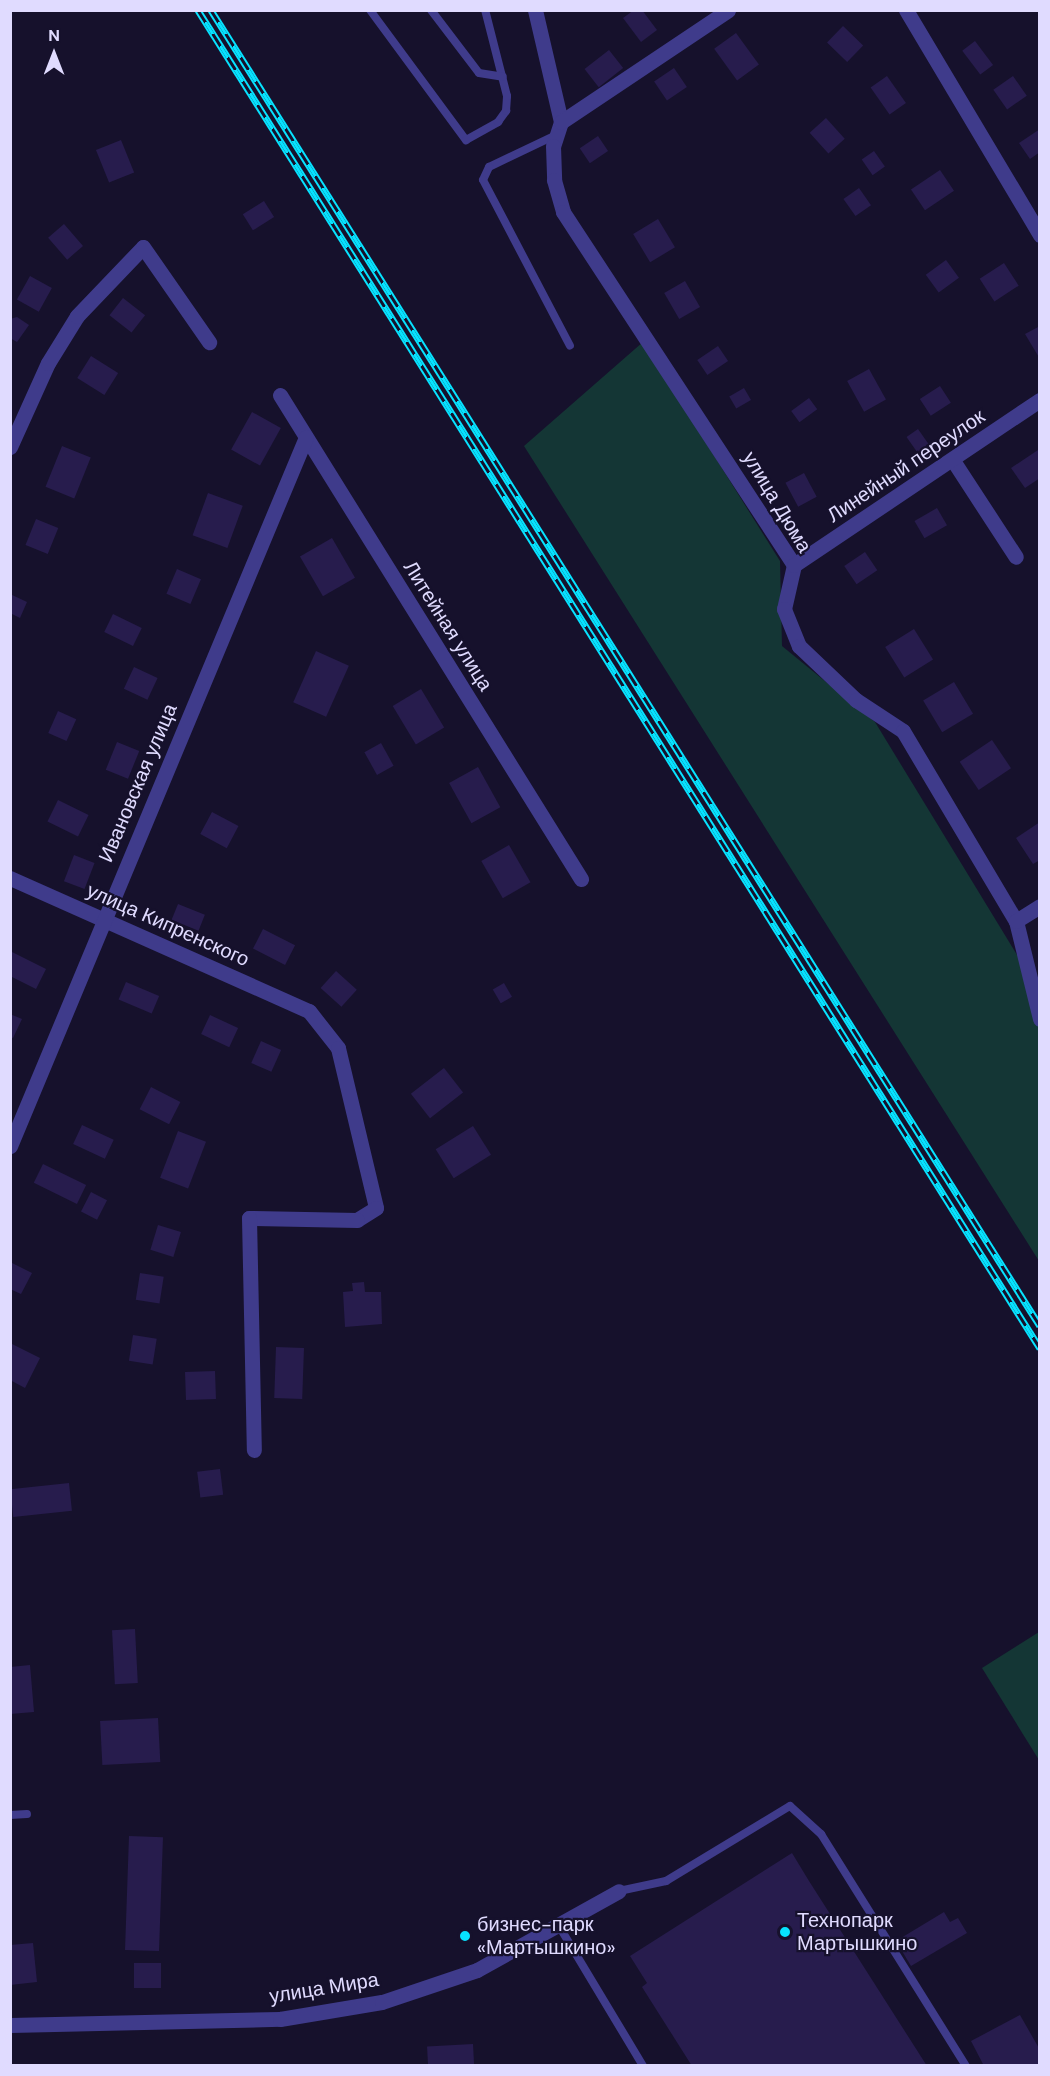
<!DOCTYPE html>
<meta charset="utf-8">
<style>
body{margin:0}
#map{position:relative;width:1050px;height:2076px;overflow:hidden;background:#16112c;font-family:"DM Sans",sans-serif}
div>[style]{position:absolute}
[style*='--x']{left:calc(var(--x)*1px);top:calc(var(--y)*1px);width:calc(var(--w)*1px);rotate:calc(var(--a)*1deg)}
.green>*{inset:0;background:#143635}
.building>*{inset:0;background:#271c4d;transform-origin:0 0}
.lane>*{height:8px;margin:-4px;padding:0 4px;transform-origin:4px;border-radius:4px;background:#3f3b8b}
.street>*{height:15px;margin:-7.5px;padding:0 7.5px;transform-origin:7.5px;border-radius:7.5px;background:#3f3b8b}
.rail>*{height:7px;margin-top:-3.5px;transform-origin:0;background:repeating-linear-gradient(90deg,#16112c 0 14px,#07e3ff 0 28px);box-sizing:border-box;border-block:2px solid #07e3ff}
.dots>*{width:16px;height:16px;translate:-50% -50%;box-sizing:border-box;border:3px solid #16112c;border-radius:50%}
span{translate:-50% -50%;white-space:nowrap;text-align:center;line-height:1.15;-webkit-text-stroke:4.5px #16112c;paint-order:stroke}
.street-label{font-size:20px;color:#e0dbff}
.poi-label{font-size:20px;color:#e0dbff}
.left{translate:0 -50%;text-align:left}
.frame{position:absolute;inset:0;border:12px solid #e0dbff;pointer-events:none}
.north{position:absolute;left:24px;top:24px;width:60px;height:60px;-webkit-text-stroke:4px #16112c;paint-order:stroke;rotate:0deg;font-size:16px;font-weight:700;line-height:24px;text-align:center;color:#e0dbff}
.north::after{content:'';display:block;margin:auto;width:21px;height:27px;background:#e0dbff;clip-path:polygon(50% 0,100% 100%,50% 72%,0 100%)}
</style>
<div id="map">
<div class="green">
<div style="clip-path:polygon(643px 342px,780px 561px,782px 646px,875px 722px,1039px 991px,1039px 1261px,524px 446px)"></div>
<div style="clip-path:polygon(1039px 1632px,1039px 1760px,982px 1668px)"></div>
</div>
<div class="building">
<div style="clip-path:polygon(634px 10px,642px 10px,657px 30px,641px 42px,623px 18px)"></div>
<div style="left:843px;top:26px;width:28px;height:23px;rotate:44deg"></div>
<div style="left:736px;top:33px;width:39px;height:27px;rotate:54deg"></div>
<div style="left:975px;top:41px;width:30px;height:16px;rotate:53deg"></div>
<div style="left:609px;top:50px;width:23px;height:31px;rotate:52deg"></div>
<div style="left:674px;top:68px;width:23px;height:24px;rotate:56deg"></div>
<div style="left:887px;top:76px;width:33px;height:20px;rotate:55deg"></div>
<div style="left:1013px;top:76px;width:24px;height:24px;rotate:55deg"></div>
<div style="left:826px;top:118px;width:28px;height:22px;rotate:48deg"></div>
<div style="clip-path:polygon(1040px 129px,1040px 152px,1030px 159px,1019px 143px)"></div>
<div style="left:598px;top:136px;width:18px;height:22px;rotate:56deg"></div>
<div style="left:121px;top:140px;width:35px;height:27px;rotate:68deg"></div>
<div style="left:874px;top:151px;width:19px;height:15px;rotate:55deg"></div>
<div style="left:940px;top:170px;width:25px;height:35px;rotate:56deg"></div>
<div style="left:859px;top:188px;width:21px;height:19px;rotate:55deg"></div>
<div style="left:264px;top:201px;width:19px;height:25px;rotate:58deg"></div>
<div style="left:658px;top:219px;width:33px;height:29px;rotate:59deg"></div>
<div style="left:64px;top:224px;width:29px;height:21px;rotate:49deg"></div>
<div style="left:946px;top:260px;width:22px;height:25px;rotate:54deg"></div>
<div style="left:1004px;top:263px;width:27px;height:29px;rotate:57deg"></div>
<div style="left:30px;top:276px;width:25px;height:27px;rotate:29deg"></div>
<div style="left:685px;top:281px;width:30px;height:24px;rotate:60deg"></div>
<div style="left:123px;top:298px;width:28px;height:22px;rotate:38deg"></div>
<div style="clip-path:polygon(17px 317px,29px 325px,17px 342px,10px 338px,10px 319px)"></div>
<div style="clip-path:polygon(1040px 326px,1040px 359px,1025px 334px)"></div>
<div style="left:718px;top:346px;width:18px;height:25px;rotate:56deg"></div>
<div style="left:91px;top:356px;width:32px;height:26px;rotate:32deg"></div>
<div style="left:869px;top:369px;width:35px;height:25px;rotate:61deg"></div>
<div style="left:940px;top:386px;width:20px;height:24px;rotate:57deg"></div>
<div style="left:744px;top:388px;width:14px;height:17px;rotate:60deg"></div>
<div style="left:809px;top:398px;width:14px;height:22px;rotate:54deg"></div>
<div style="left:252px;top:412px;width:33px;height:43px;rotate:29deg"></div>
<div style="left:918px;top:429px;width:19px;height:14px;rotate:55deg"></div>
<div style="left:62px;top:446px;width:31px;height:44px;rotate:22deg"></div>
<div style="clip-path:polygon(1038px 450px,1040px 478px,1025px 488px,1011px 468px)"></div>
<div style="left:804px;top:473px;width:27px;height:21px;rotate:62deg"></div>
<div style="left:208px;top:493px;width:37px;height:45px;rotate:20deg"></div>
<div style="left:937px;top:508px;width:20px;height:26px;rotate:60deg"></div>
<div style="left:36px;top:519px;width:24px;height:28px;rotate:22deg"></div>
<div style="left:332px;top:538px;width:46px;height:37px;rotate:60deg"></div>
<div style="left:865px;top:552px;width:22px;height:25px;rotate:56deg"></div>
<div style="left:177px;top:569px;width:26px;height:27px;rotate:23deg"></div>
<div style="clip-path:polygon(10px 594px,27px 602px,20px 618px,10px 613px)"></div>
<div style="left:113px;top:614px;width:32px;height:20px;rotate:26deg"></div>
<div style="left:914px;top:629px;width:36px;height:34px;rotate:58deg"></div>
<div style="left:316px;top:651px;width:36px;height:56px;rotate:24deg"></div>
<div style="left:134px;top:667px;width:26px;height:24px;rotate:25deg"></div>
<div style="left:954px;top:682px;width:37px;height:36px;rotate:59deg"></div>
<div style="left:421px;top:689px;width:45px;height:33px;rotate:59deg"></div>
<div style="left:58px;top:711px;width:20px;height:24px;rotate:24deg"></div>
<div style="left:992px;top:740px;width:34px;height:39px;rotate:56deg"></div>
<div style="left:117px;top:742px;width:24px;height:30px;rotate:22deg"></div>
<div style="left:381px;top:743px;width:26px;height:19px;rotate:61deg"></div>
<div style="left:478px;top:767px;width:46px;height:33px;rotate:61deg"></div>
<div style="left:58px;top:800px;width:34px;height:24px;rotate:26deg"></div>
<div style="left:212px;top:812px;width:30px;height:25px;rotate:28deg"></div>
<div style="clip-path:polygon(1040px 822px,1040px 860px,1033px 864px,1016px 838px)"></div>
<div style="left:509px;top:845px;width:43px;height:32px;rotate:60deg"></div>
<div style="left:74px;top:855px;width:22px;height:28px;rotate:21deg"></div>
<div style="left:178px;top:904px;width:29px;height:17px;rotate:22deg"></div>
<div style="left:263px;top:929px;width:36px;height:22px;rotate:27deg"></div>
<div style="clip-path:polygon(10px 951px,46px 969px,36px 989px,10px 976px)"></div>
<div style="left:336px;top:971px;width:28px;height:23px;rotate:42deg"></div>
<div style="left:126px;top:982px;width:36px;height:19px;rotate:23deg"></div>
<div style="left:504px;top:983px;width:16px;height:13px;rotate:60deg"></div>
<div style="clip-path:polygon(10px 1014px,22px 1019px,13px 1038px,10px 1037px)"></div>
<div style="left:210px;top:1015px;width:31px;height:21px;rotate:25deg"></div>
<div style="left:261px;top:1041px;width:22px;height:24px;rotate:24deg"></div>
<div style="left:444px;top:1068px;width:31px;height:42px;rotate:52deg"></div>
<div style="left:151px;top:1087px;width:33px;height:25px;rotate:27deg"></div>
<div style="left:82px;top:1125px;width:35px;height:21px;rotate:25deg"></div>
<div style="left:473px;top:1126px;width:34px;height:44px;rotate:58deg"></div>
<div style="left:178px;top:1131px;width:30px;height:50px;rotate:21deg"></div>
<div style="left:43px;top:1164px;width:48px;height:21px;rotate:26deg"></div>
<div style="left:91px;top:1192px;width:18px;height:22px;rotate:27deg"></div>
<div style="left:158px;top:1225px;width:24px;height:26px;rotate:17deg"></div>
<div style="clip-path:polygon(10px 1262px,32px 1273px,21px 1294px,10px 1289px)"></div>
<div style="left:140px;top:1273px;width:24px;height:27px;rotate:9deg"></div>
<div style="clip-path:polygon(364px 1282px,365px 1292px,381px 1292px,382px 1324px,345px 1327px,343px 1292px,353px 1291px,352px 1283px)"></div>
<div style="left:133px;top:1335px;width:24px;height:26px;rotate:9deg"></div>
<div style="clip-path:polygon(10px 1343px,40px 1358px,25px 1388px,10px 1380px)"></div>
<div style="left:276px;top:1347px;width:28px;height:51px;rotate:2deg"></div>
<div style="left:215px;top:1371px;width:28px;height:30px;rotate:88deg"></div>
<div style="left:220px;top:1469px;width:26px;height:23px;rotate:83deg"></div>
<div style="left:69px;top:1483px;width:28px;height:59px;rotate:84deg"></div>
<div style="left:135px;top:1629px;width:54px;height:23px;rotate:87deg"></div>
<div style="clip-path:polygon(30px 1665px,34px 1712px,10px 1714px,10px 1667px)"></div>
<div style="left:158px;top:1718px;width:44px;height:58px;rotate:87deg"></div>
<div style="left:129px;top:1836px;width:34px;height:114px;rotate:2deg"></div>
<div style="clip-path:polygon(792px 1853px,809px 1881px,927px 2066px,692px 2066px,642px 1987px,647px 1983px,630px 1956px)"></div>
<div style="clip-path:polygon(944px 1912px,950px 1922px,958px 1918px,967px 1933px,911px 1966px,896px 1941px)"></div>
<div style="clip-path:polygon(33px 1943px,37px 1982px,10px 1985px,10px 1945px)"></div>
<div style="left:134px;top:1963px;width:27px;height:25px"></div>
<div style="clip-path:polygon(1020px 2015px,1040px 2050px,1040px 2066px,984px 2066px,971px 2041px)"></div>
<div style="left:473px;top:2044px;width:22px;height:46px;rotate:87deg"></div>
</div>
<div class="lane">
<div style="--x:370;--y:10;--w:162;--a:53.6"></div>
<div style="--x:466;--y:140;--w:37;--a:-29"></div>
<div style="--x:498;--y:122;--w:14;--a:-54"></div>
<div style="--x:506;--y:111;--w:15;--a:-86"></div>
<div style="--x:507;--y:96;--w:89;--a:-104.3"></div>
<div style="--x:431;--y:10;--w:79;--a:52.7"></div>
<div style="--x:479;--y:73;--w:24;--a:9"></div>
<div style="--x:556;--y:135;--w:74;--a:154.5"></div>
<div style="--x:489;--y:167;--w:14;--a:115"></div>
<div style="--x:483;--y:180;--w:187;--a:62.3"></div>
<div style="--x:10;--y:1815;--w:17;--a:-3"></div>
<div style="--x:619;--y:1891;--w:48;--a:-12"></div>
<div style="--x:666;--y:1881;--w:145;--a:-31.2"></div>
<div style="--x:790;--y:1806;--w:42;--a:42.1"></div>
<div style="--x:821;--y:1834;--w:274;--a:58"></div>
<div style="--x:559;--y:1926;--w:163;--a:59"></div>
</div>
<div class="street">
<div style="--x:535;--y:10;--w:115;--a:76.9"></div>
<div style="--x:561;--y:122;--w:25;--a:108"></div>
<div style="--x:553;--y:146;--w:34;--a:88"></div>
<div style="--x:554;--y:180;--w:33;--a:74"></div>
<div style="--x:563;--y:212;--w:422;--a:56.8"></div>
<div style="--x:794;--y:565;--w:45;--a:102.8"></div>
<div style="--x:784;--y:609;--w:40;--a:68"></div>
<div style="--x:799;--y:646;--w:79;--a:43.5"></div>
<div style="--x:856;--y:700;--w:56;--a:33.4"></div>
<div style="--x:903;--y:731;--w:221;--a:59.3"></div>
<div style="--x:1016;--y:921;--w:101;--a:76.2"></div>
<div style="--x:906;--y:10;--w:262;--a:59.2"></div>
<div style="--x:561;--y:122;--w:201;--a:-33.8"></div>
<div style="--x:280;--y:395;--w:570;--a:58.12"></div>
<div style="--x:10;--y:447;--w:92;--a:-65.7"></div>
<div style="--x:48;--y:363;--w:55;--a:-58.3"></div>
<div style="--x:77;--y:316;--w:95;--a:-46.3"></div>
<div style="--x:143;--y:247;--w:116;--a:55.2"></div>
<div style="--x:954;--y:462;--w:113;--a:56.9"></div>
<div style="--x:794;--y:565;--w:296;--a:-33.9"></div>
<div style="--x:10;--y:878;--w:327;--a:24"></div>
<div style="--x:309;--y:1011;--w:47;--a:51.9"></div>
<div style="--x:338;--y:1048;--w:164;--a:76.6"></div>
<div style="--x:376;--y:1208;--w:22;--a:148"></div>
<div style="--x:357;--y:1220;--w:108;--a:-178.9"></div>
<div style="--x:249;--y:1218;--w:232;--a:88.8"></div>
<div style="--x:1016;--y:921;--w:28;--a:-32"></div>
<div style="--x:10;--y:1146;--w:768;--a:-67.34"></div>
<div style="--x:10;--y:2025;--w:270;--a:-1.3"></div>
<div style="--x:280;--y:2019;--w:103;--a:-9.5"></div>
<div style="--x:382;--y:2002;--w:100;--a:-18.6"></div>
<div style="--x:477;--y:1970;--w:162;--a:-29.1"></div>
</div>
<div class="rail">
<div style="--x:198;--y:10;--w:1581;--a:57.82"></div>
<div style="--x:211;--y:10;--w:1555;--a:57.79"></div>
</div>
<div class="dots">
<div style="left:785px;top:1932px;background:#07e3ff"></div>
<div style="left:465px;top:1936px;background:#07e3ff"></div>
</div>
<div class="street-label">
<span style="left:906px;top:466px;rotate:-34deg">Линейный переулок</span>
<span style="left:777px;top:502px;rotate:59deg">улица Дюма</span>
<span style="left:448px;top:626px;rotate:58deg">Литейная улица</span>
<span style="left:138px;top:783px;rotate:-67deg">Ивановская улица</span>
<span style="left:168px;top:925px;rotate:24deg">улица Кипренского</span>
<span style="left:324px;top:1988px;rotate:-9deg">улица Мира</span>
</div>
<div class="poi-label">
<span class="left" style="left:797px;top:1932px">Технопарк<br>Мартышкино</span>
<span class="left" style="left:477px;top:1936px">бизнес-парк<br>«Мартышкино»</span>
</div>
<div class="frame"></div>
<div class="north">N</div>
</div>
